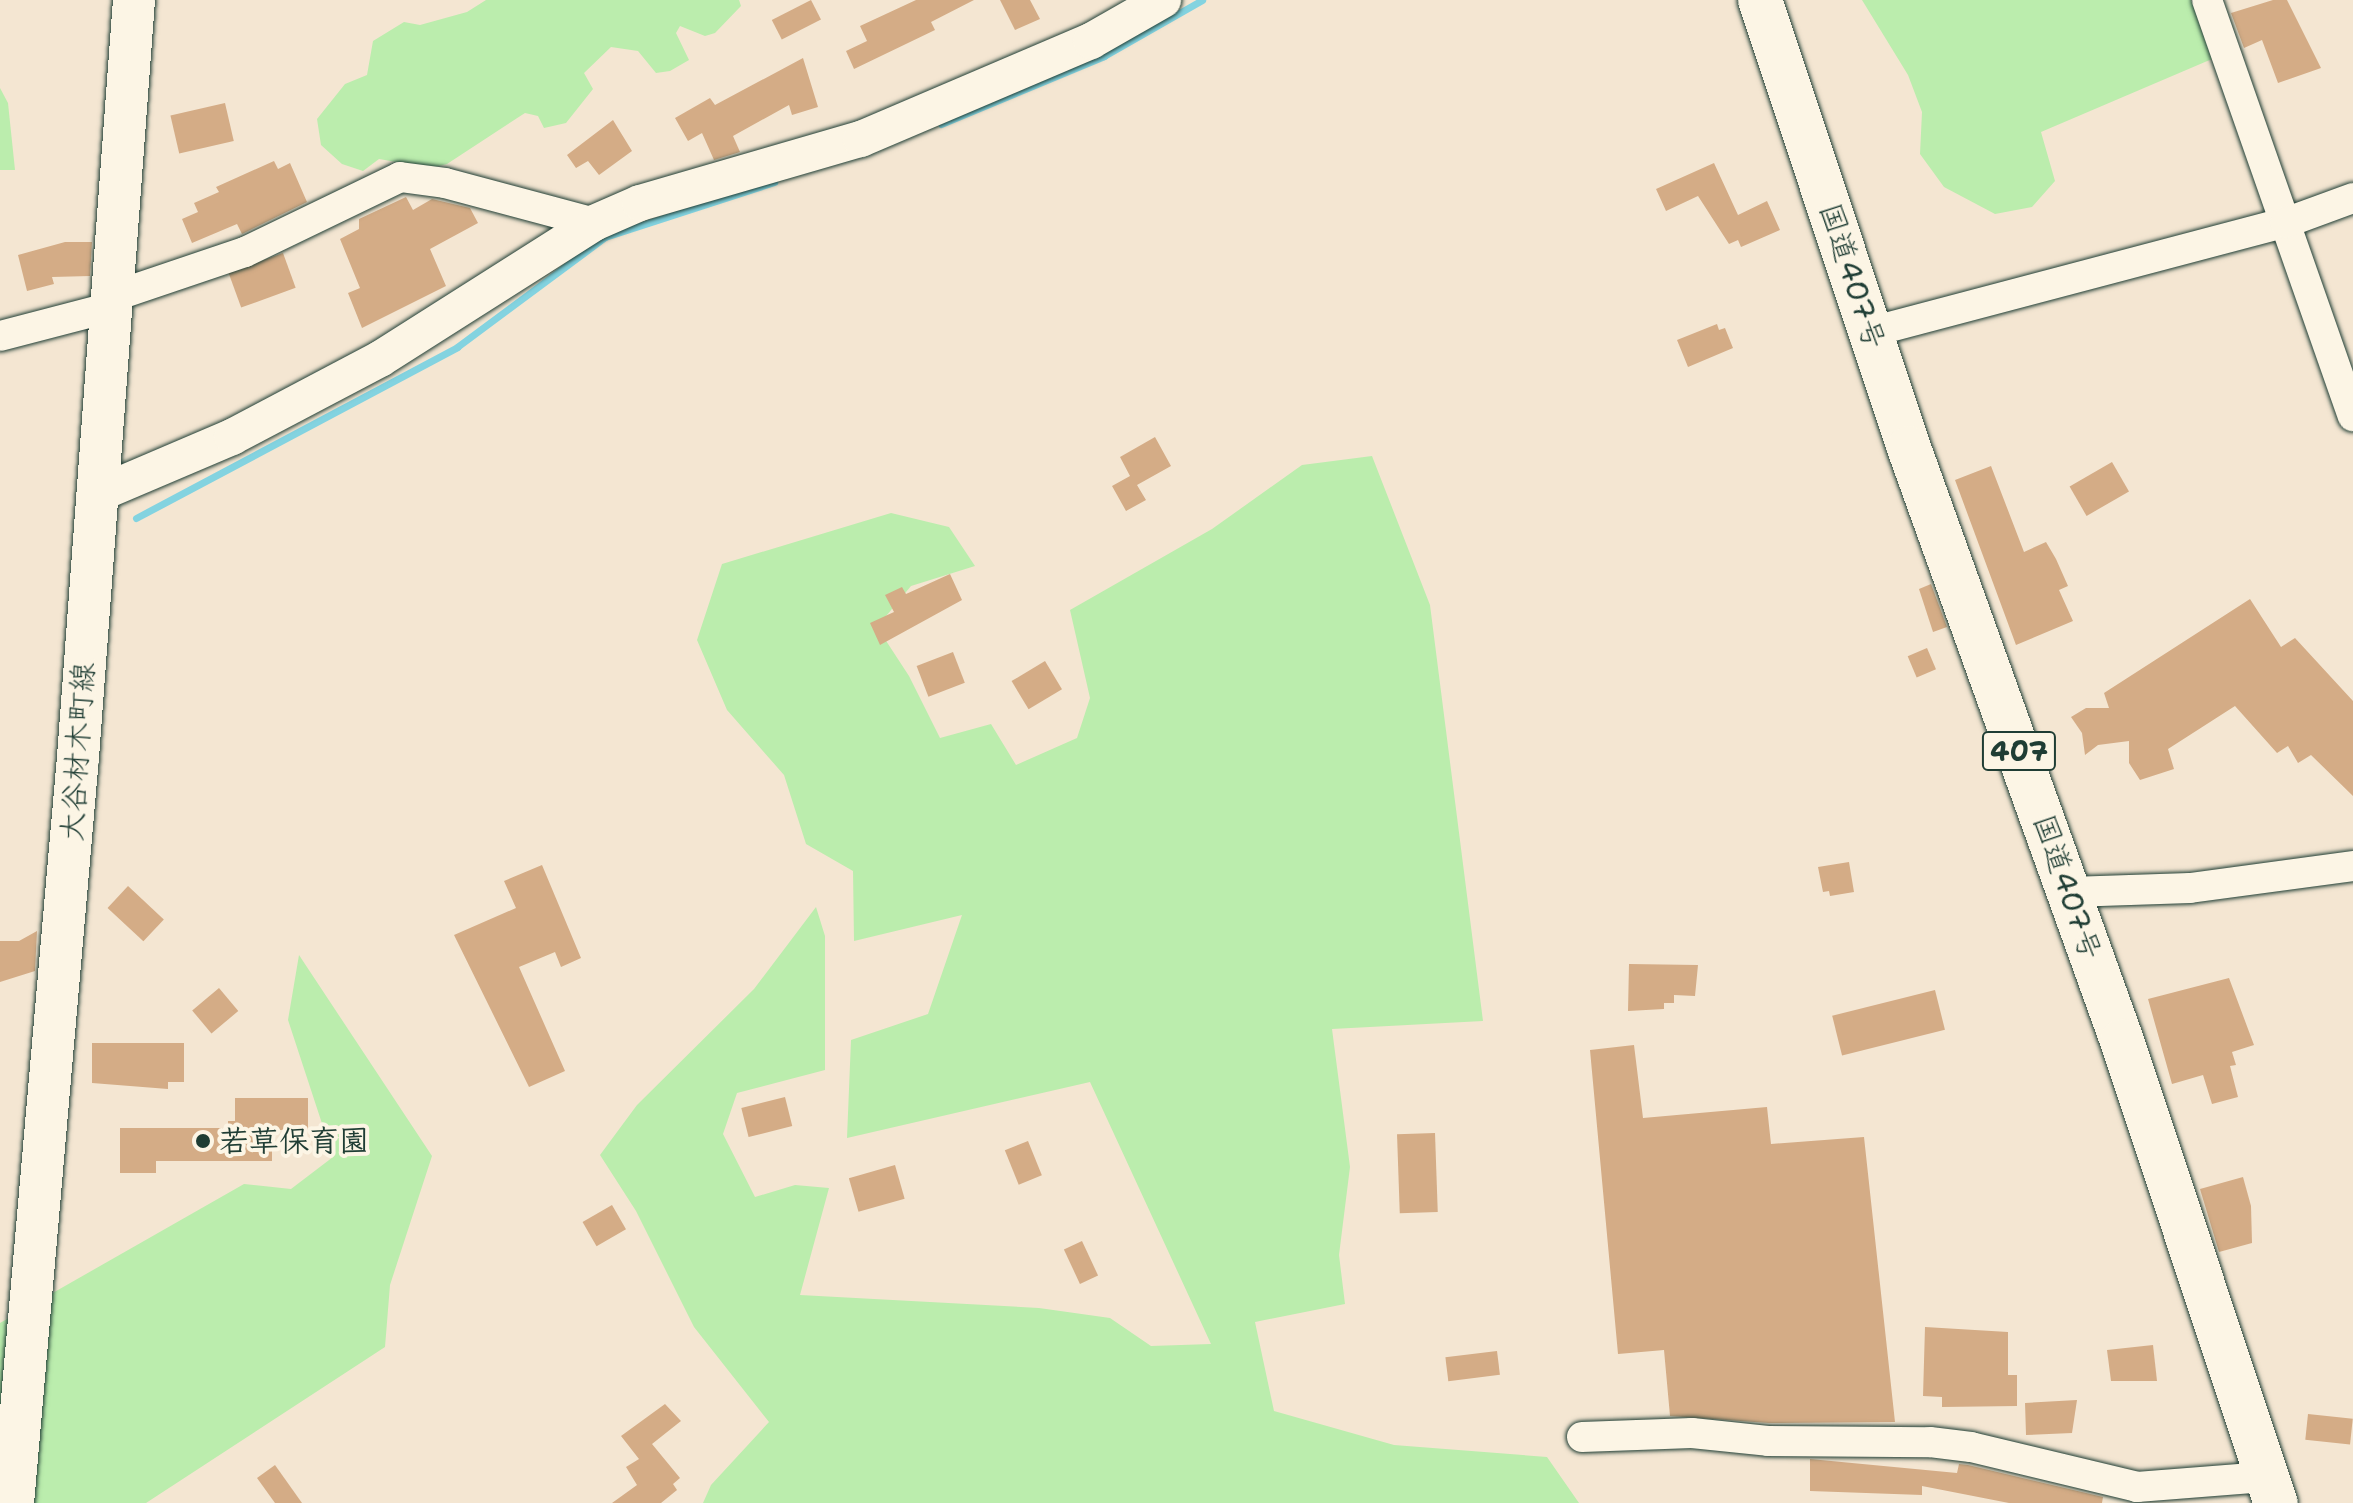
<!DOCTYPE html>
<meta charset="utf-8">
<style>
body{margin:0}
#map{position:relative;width:2353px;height:1503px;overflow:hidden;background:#f4e6d2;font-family:"Shantell Sans","Klee One",sans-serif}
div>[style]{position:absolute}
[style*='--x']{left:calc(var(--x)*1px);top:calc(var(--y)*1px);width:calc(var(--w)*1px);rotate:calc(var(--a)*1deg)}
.green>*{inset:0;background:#bbedad}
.stream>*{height:7px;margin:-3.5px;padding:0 3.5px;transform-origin:3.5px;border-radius:3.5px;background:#83d3e0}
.building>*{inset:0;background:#d4ac86;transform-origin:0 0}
.roads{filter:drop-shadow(0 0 2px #1f3d34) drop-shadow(0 0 2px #1f3d34)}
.minor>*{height:30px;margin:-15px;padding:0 15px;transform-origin:15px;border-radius:15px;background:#fcf5e5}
.tertiary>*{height:36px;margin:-18px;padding:0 18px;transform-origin:18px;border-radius:18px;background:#fcf5e5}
.secondary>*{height:42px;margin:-21px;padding:0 21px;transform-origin:21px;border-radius:21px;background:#fcf5e5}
.trunk>*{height:44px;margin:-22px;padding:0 22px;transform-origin:22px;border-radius:22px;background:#fcf5e5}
.dots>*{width:22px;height:22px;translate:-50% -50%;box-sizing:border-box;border:4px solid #fcf5e5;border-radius:50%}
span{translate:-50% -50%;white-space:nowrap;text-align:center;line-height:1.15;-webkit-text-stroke:8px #fcf5e5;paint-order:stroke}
.shield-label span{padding:2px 6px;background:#fcf5e5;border:2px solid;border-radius:6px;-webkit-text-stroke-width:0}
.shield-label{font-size:28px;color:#1f3d34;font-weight:700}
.street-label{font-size:30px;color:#1f3d34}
.poi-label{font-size:30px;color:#1f3d34;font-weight:700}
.left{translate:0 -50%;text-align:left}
</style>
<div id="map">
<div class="green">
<div style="clip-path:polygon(486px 0,739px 0,741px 6px,715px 33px,705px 36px,680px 26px,676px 33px,689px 60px,670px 71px,656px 73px,638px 51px,611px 47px,584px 73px,593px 89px,566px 123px,544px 128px,538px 116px,525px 113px,447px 164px,431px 168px,379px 159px,363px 171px,342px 164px,321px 145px,317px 119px,345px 84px,367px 75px,373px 41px,404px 22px,420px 25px,467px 12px)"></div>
<div style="clip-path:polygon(1862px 0,2191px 0,2212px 59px,2041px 132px,2055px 181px,2032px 207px,1995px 214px,1944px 187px,1920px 154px,1922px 112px,1908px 75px)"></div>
<div style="clip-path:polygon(0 88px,8px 103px,15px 170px,0 170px)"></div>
<div style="clip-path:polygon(1372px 456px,1430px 605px,1483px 1021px,1332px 1029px,1350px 1167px,1339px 1255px,1345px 1304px,1255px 1322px,1274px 1411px,1394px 1445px,1547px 1457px,1579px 1503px,703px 1503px,711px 1485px,769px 1422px,694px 1327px,636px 1211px,600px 1155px,637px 1105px,754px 989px,816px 907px,825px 936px,825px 1070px,737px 1093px,723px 1134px,755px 1197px,795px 1185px,829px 1188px,800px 1295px,1039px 1308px,1110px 1318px,1151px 1346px,1211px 1344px,1090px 1082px,847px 1138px,851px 1040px,928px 1014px,962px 915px,854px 941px,853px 871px,806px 844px,784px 775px,727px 710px,697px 640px,722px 564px,891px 513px,949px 527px,975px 566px,911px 586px,877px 627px,909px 676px,940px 738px,991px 724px,1016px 765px,1077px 738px,1090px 698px,1070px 610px,1212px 529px,1302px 465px)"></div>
<div style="clip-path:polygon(299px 955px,432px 1156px,390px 1285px,385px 1347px,146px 1503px,0 1503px,0 1323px,244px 1184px,291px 1189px,333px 1157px,288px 1020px)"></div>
</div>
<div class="stream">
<div style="--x:941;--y:124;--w:177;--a:-22.6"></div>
<div style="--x:1104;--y:56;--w:113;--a:-29.7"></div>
<div style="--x:136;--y:518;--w:364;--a:-28"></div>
<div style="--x:457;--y:347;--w:184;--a:-36.6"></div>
<div style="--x:605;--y:237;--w:178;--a:-18"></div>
</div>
<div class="building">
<div style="left:811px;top:0;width:22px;height:44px;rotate:63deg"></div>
<div style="clip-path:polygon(916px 0,974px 0,931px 22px,935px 30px,854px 69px,846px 51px,867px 41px,860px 26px)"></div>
<div style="clip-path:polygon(1000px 0,1030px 0,1040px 19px,1015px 30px)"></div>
<div style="clip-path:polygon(2273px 0,2287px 0,2321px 68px,2278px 83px,2262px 40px,2244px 48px,2231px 13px)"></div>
<div style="clip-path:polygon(803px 58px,818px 107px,792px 115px,789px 105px,733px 136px,740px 152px,714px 160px,702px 133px,688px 141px,675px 118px,710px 98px,715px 105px)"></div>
<div style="left:225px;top:103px;width:39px;height:56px;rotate:77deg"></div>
<div style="clip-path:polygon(613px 120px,632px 151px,599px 175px,588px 161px,576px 168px,567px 155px)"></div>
<div style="clip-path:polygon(274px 161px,278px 169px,290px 163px,307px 202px,242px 234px,237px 224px,192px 243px,182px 219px,198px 212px,194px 203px,219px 192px,216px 187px)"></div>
<div style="clip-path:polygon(1714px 163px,1738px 215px,1767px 201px,1780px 230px,1741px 247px,1738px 240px,1729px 244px,1698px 196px,1666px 211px,1656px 189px)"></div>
<div style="clip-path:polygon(406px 197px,413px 210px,432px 199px,470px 208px,478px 223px,430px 249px,446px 286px,362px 328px,348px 293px,360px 288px,340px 239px,359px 229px,359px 219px)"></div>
<div style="clip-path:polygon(65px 242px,92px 242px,90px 276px,52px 277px,54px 284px,27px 291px,18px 255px)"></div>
<div style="left:283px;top:253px;width:37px;height:58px;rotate:70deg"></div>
<div style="clip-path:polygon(1717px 324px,1719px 330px,1725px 328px,1733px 348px,1688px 367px,1677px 340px)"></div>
<div style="clip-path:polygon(1155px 437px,1171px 466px,1137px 485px,1146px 500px,1126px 511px,1112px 486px,1130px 476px,1120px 457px)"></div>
<div style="left:2112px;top:462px;width:34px;height:49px;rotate:60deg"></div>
<div style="clip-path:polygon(1991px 466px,2024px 552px,2046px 542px,2056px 559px,2068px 586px,2059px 590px,2073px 621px,2016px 645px,1955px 480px)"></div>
<div style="clip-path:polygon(950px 574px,962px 600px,880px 645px,870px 623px,894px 612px,885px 595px,902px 587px,906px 594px)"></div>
<div style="clip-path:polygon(1931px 584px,1947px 627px,1933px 632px,1919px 589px)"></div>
<div style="clip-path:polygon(2250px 599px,2281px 647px,2295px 638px,2353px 701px,2353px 796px,2311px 755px,2298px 763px,2288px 746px,2277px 753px,2235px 706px,2168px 749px,2174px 769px,2140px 780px,2129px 763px,2129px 741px,2098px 745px,2085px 755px,2082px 733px,2071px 717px,2086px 708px,2109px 708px,2104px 693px)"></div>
<div style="left:1927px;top:648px;width:23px;height:21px;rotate:67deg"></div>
<div style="left:953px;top:652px;width:33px;height:39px;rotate:69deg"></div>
<div style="left:1045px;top:661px;width:33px;height:39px;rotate:59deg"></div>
<div style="clip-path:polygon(1849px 862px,1854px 892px,1830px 896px,1829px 891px,1823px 892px,1818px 867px)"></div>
<div style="clip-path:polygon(542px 865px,581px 958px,561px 967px,555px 952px,519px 967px,565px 1071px,529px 1087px,454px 935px,516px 908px,504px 881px)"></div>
<div style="left:128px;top:886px;width:49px;height:30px;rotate:43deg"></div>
<div style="clip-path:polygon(37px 931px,35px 971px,0 982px,0 941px,19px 941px)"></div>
<div style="clip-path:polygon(1629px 964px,1698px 965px,1695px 996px,1674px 995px,1674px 1003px,1664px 1003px,1664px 1009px,1628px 1011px)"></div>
<div style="clip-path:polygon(2229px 978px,2254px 1045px,2232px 1052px,2236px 1065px,2230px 1066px,2238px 1097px,2212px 1104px,2203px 1075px,2172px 1084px,2148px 999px)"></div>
<div style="left:219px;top:988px;width:30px;height:35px;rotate:50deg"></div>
<div style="left:1935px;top:990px;width:41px;height:106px;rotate:76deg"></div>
<div style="clip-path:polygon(92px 1043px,184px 1043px,184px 1082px,168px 1082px,168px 1089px,92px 1083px)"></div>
<div style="clip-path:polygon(1634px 1045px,1643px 1118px,1767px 1107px,1771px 1144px,1864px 1137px,1895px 1422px,1769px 1423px,1670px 1416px,1664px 1350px,1618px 1354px,1590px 1050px)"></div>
<div style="left:785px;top:1097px;width:30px;height:45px;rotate:76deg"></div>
<div style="clip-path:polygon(235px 1098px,308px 1098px,308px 1130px,272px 1130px,272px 1161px,156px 1161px,156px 1173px,120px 1173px,120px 1128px,228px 1128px,228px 1121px,235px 1121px)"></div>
<div style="left:1435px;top:1133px;width:79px;height:38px;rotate:88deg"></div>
<div style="left:1028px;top:1141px;width:37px;height:25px;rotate:68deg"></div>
<div style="left:895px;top:1165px;width:35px;height:48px;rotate:74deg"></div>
<div style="clip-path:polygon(2243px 1177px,2251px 1206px,2252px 1243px,2219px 1252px,2200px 1189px)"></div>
<div style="left:612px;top:1205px;width:28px;height:34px;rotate:60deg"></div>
<div style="left:1082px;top:1241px;width:38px;height:20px;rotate:65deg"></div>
<div style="clip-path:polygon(1925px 1327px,2008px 1332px,2008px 1375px,2017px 1375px,2017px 1406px,1942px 1407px,1942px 1397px,1923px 1396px)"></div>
<div style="clip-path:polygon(2153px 1345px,2157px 1381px,2111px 1381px,2107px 1350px)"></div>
<div style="left:1497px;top:1351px;width:24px;height:52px;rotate:83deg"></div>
<div style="clip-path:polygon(2077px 1400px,2072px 1433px,2026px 1435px,2025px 1403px)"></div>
<div style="clip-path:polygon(665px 1404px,681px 1421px,652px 1444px,680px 1478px,673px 1484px,677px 1490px,661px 1503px,612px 1503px,637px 1485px,626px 1467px,639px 1459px,621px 1436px)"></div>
<div style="left:2308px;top:1414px;width:45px;height:26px;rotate:6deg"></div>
<div style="clip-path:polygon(1810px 1459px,1957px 1473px,1959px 1464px,1968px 1465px,2103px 1497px,2102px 1503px,2009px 1503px,1922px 1486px,1922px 1495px,1810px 1491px)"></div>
<div style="clip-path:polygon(275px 1465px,302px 1503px,275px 1503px,257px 1478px)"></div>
</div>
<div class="roads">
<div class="minor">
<div style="--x:2207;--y:0;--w:441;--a:70.7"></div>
<div style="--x:112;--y:297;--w:140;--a:-18.7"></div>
<div style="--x:245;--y:252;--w:172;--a:-25.8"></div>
<div style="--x:400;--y:177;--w:45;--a:7.6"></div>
<div style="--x:445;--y:183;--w:154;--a:15"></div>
<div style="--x:1871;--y:332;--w:428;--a:-14.8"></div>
<div style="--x:2285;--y:223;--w:72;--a:-20.2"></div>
<div style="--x:0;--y:336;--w:115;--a:-14.6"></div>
<div style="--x:2070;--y:892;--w:120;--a:-1.9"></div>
<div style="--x:2190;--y:888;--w:164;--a:-7.7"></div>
<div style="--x:1582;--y:1437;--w:110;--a:-2.1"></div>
<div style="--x:1692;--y:1433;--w:76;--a:6"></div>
<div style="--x:1768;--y:1441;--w:162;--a:0.4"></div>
<div style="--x:1930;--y:1442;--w:41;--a:7"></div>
<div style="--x:1971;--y:1447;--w:171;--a:13.5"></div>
<div style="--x:2137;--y:1487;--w:128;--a:-4.5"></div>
</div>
<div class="tertiary">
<div style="--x:96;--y:495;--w:148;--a:-23.1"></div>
<div style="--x:232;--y:437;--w:167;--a:-27.8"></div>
<div style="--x:380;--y:359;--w:254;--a:-32.4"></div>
<div style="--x:594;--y:223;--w:50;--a:-23.5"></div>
<div style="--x:640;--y:203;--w:230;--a:-16.2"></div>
<div style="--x:861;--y:139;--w:250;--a:-23.1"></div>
<div style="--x:1091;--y:41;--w:83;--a:-29.7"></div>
</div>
<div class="secondary">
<div style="--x:13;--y:1503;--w:749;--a:-85.02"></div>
<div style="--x:78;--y:757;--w:759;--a:-85.77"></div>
</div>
<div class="trunk">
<div style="--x:1760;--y:0;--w:472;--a:71.6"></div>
<div style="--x:1909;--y:448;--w:630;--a:70.24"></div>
<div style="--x:2122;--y:1041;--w:487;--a:71.6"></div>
</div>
</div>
<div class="dots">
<div style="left:203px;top:1141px;background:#1f3d34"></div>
</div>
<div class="shield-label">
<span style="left:2019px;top:751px">407</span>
</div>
<div class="street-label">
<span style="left:1852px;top:276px;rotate:72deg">国道407号</span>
<span style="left:78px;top:752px;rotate:-86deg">大谷材木町線</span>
<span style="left:2067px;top:887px;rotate:71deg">国道407号</span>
</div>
<div class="poi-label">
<span class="left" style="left:219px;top:1141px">若草保育園</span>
</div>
</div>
